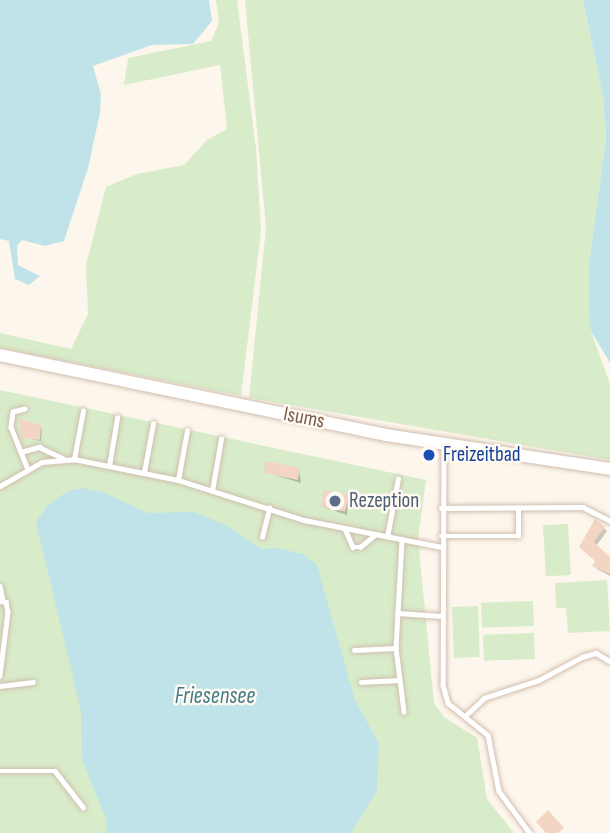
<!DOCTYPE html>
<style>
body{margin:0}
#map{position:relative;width:610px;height:833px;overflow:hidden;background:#fdf6ec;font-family:"Sofia Sans Condensed",sans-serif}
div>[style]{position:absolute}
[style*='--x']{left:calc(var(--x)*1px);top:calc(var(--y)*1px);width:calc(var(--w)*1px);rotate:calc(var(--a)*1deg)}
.green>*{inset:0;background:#d8ecc9;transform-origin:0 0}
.water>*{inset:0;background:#bfe3e8}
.shadow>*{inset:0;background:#0003}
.building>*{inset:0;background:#f3d5c3;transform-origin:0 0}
.roads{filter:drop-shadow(0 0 2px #d1beb0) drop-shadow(0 0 2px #d1beb0)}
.service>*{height:4.5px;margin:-2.25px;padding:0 2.25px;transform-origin:2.25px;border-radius:2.25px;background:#fff}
.secondary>*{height:12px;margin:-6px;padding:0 6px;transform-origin:6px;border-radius:6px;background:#fff}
.dots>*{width:19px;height:19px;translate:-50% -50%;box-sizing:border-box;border:4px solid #fffaf3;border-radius:50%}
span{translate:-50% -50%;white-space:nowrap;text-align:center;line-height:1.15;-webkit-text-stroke:5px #fffaf3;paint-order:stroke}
.street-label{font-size:21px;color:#7a5c4d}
.transit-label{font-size:21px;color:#164399}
.left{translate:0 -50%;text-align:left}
.service-label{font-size:21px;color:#4e5e75}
.water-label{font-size:23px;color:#437c86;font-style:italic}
</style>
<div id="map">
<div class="green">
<div style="clip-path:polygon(216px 0,237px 0,256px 149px,261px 231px,241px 396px,0 348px,0 333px,71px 349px,88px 314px,86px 265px,106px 187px,137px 174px,184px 165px,207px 140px,227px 129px,220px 65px,124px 85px,128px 58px,211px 41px,219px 23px)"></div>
<div style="clip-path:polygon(245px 0,583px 0,603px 97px,606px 138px,589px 265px,591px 331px,610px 384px,610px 460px,249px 398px,266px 227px)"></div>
<div style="clip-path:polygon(0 390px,426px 480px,418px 539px,434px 703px,444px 717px,477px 738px,487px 799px,514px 833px,0 833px)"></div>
<div style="left:568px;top:524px;width:51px;height:25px;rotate:87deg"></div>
<div style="clip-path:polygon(607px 580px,610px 631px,568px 633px,566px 608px,556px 608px,555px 583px)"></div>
<div style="left:533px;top:601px;width:25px;height:52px;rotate:88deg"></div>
<div style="left:478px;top:606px;width:51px;height:26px;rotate:88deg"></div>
<div style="left:534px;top:633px;width:26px;height:51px;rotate:88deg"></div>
</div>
<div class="water">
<div style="clip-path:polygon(0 0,209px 0,212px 21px,193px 44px,152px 45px,93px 66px,101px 94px,100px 113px,88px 168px,64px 241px,45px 246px,22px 240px,17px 246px,18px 265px,40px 276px,29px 285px,15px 279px,9px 241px,0 239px)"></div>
<div style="clip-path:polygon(583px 0,610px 0,610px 363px,591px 331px,589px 314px,589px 264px,606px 138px,603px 97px)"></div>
<div style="clip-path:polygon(82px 488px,102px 492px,148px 513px,194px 512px,228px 526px,261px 549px,277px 548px,303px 554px,317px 565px,355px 700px,379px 744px,377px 790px,351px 833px,107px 833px,106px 819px,82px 760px,81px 711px,36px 522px,47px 506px,66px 492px)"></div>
</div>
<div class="shadow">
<div style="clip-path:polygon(22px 421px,42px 429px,41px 441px,22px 437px)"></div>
<div style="clip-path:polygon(299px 470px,301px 483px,265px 472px)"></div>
<div style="clip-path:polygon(348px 497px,347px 515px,323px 507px)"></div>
<div style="clip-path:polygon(604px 528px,607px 531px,596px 546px,610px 559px,610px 576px,597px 569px,597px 561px,581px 547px)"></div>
</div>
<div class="building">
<div style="clip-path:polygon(20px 419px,41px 425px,40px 440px,21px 438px)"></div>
<div style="left:266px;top:461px;width:35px;height:12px;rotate:12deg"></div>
<div style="left:324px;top:490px;width:25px;height:17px;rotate:11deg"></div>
<div style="clip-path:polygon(595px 519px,605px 527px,594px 542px,610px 557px,610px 574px,592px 566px,595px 561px,579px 547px)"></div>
<div style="clip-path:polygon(548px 810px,564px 828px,558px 833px,546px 833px,536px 822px)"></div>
</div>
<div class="roads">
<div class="service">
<div style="--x:25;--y:409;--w:12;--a:166"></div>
<div style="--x:13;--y:412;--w:15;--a:98"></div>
<div style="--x:11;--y:427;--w:43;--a:68.2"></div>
<div style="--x:444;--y:446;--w:239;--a:90.2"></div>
<div style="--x:443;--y:685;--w:19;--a:74"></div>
<div style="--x:448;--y:703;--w:51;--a:38.7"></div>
<div style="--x:488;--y:735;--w:57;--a:78.9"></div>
<div style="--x:499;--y:791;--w:52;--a:53.6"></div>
<div style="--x:21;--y:452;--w:19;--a:-16"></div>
<div style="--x:39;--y:447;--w:26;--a:25"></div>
<div style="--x:74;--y:459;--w:49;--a:-79.4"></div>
<div style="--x:109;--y:466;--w:49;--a:-80.5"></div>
<div style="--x:144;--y:472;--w:49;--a:-79.4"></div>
<div style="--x:178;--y:480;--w:50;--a:-79.6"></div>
<div style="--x:0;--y:486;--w:48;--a:-29.7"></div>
<div style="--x:42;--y:462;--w:32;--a:-5"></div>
<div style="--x:74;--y:459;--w:106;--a:11.4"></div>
<div style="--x:178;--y:480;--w:132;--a:17.6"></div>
<div style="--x:304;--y:520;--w:140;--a:11.1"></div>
<div style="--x:212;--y:491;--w:53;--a:-80.2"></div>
<div style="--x:441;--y:508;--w:142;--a:-0.4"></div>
<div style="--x:583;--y:507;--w:30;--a:27"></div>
<div style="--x:345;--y:529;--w:20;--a:66"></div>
<div style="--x:353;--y:547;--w:7;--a:0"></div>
<div style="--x:360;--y:547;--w:19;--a:-39"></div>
<div style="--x:441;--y:536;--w:77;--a:0"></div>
<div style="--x:518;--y:536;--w:28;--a:-90"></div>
<div style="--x:262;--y:537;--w:30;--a:-76"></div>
<div style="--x:387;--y:537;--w:59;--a:-79.3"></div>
<div style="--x:402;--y:541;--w:107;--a:93.2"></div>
<div style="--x:396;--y:648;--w:64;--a:82.8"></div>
<div style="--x:0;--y:586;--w:14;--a:78"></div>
<div style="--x:0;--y:601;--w:6;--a:9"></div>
<div style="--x:6;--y:602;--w:10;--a:79"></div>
<div style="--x:8;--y:612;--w:64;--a:97.2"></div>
<div style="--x:397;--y:613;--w:45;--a:3.8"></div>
<div style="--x:354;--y:650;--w:42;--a:-2.7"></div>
<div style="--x:361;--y:682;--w:38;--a:-3"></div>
<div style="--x:0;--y:686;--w:33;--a:-7"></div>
<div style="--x:465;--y:716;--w:26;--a:-43"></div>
<div style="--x:484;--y:698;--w:58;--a:-18.1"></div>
<div style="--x:539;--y:680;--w:49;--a:-28.1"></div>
<div style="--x:582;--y:657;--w:15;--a:-16"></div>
<div style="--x:596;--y:653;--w:16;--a:30"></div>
<div style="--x:0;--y:771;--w:55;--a:0"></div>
<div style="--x:55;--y:771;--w:46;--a:52.1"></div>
</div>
<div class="secondary">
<div style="--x:0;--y:355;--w:394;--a:11.7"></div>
<div style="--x:386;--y:435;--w:227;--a:8.6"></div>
</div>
</div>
<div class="dots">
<div style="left:429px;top:455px;background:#1a4fb4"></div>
<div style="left:335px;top:501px;background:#5c6f8a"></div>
</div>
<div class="street-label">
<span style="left:304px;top:418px;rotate:11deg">Isums</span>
</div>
<div class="transit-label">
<span class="left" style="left:443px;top:455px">Freizeitbad</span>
</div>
<div class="service-label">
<span class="left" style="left:349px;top:501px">Rezeption</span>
</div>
<div class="water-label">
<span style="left:215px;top:696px">Friesensee</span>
</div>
</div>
